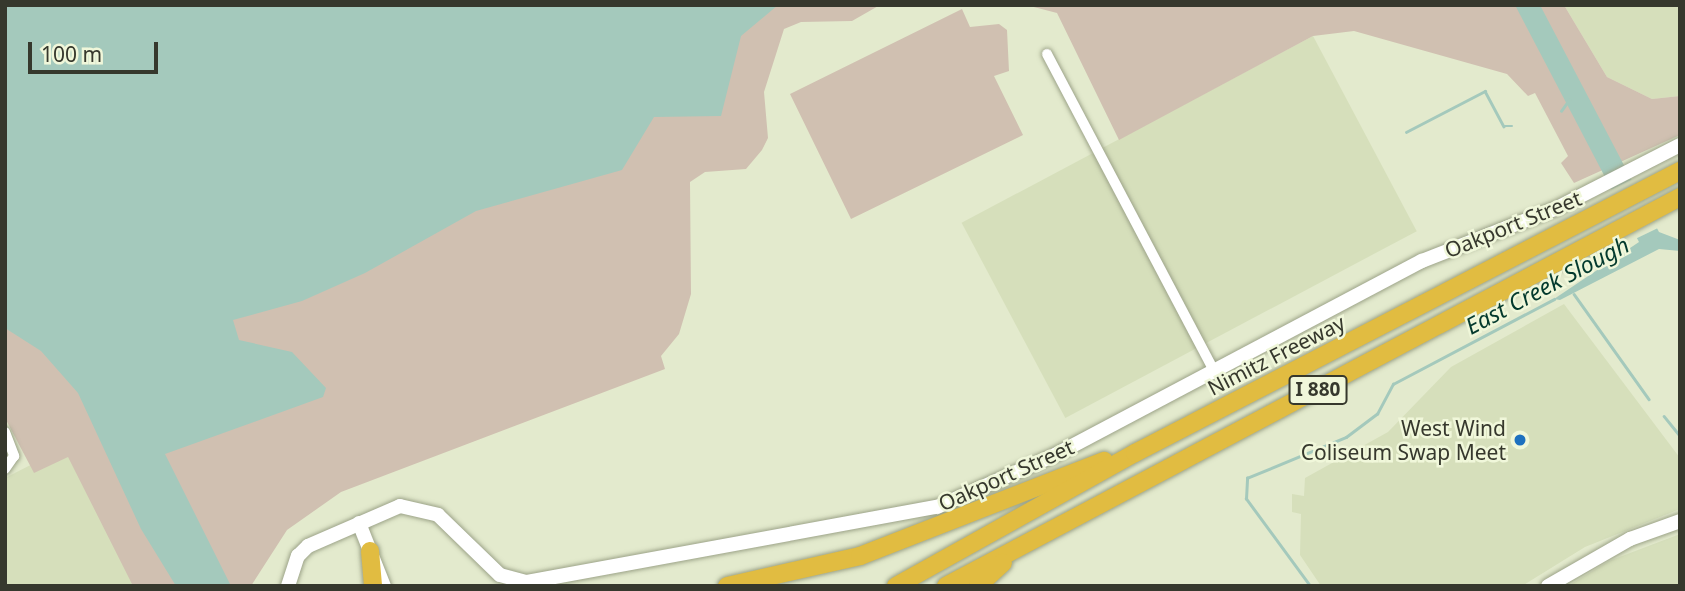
<!DOCTYPE html>
<style>
body{margin:0}
#map{position:relative;width:1685px;height:591px;overflow:hidden;background:#e3eacd;font-family:"Noto Sans",sans-serif}
div>[style]{position:absolute}
[style*='--x']{left:calc(var(--x)*1px);top:calc(var(--y)*1px);width:calc(var(--w)*1px);rotate:calc(var(--a)*1deg)}
.built>*{inset:0;background:#d6dfbb;transform-origin:0 0}
.green>*{inset:0;background:#d0c0b1}
.water>*{inset:0;background:#a4c9bc}
.pier>*{inset:0;background:#e3eacd;transform-origin:0 0}
.stream>*{height:2.5px;margin:-1.25px;padding:0 1.25px;transform-origin:1.25px;border-radius:1.25px;background:#a4c9bc}
.roads{filter:drop-shadow(0 0 2px #9ca388) drop-shadow(0 0 2px #9ca388)}
.street>*{height:10px;margin:-5px;padding:0 5px;transform-origin:5px;border-radius:5px;background:#fff}
.secondary>*{height:14px;margin:-7px;padding:0 7px;transform-origin:7px;border-radius:7px;background:#fff}
.highway>*{height:18px;margin:-9px;padding:0 9px;transform-origin:9px;border-radius:9px;background:#e1bc41}
.dots>*{width:19px;height:19px;translate:-50% -50%;box-sizing:border-box;border:4px solid #f0f7da;border-radius:50%}
span{translate:-50% -50%;white-space:nowrap;text-align:center;line-height:1.15;-webkit-text-stroke:5px #f0f7da;paint-order:stroke}
.shield-label span{padding:2px 5px;background:#f0f7da;border:2px solid;border-radius:5px;-webkit-text-stroke-width:0}
.shield-label{font-size:19px;color:#36382d;font-weight:700}
.street-label{font-size:21px;color:#36382d}
.poi-label{font-size:21px;color:#36382d}
.right{translate:-100% -50%;text-align:right}
.water-label{font-size:23px;color:#033a2d;font-style:italic}
.frame{position:absolute;inset:0;border:7px solid #36382d;pointer-events:none}
.scale{position:absolute;left:28px;top:42px;width:130px;height:32px;box-sizing:border-box;border:4px solid #36382d;border-top:0;padding-left:9px;font-size:21px;line-height:24px;white-space:nowrap;color:#36382d;-webkit-text-stroke:5px #f0f7da;paint-order:stroke}
</style>
<div id="map">
<div class="built">
<div style="clip-path:polygon(1564px 5px,1680px 5px,1680px 96px,1652px 99px,1607px 77px)"></div>
<div style="left:1313px;top:36px;width:221px;height:398px;rotate:62deg"></div>
<div style="clip-path:polygon(1564px 304px,1680px 458px,1680px 509px,1585px 547px,1522px 586px,1321px 586px,1300px 555px,1301px 514px,1292px 512px,1292px 494px,1304px 496px,1305px 478px,1388px 432px,1451px 367px)"></div>
<div style="clip-path:polygon(72px 444px,137px 586px,5px 586px,5px 478px)"></div>
<div style="clip-path:polygon(1680px 534px,1680px 586px,1568px 586px,1609px 561px)"></div>
</div>
<div class="green">
<div style="clip-path:polygon(5px 5px,880px 5px,852px 21px,801px 22px,784px 29px,764px 92px,768px 138px,762px 150px,746px 169px,705px 172px,690px 182px,691px 294px,679px 334px,661px 356px,665px 369px,341px 492px,287px 530px,251px 586px,133px 586px,68px 457px,34px 473px,5px 418px)"></div>
<div style="clip-path:polygon(1026px 5px,1564px 5px,1607px 77px,1652px 99px,1680px 96px,1680px 135px,1574px 183px,1561px 163px,1568px 156px,1535px 93px,1528px 96px,1507px 74px,1354px 31px,1313px 36px,1119px 140px,1057px 13px)"></div>
<div style="clip-path:polygon(962px 9px,970px 27px,999px 24px,1007px 30px,1009px 71px,994px 76px,1023px 135px,851px 219px,790px 94px)"></div>
</div>
<div class="water">
<div style="clip-path:polygon(5px 5px,778px 5px,741px 36px,721px 116px,654px 117px,622px 170px,476px 211px,365px 273px,302px 301px,233px 320px,239px 340px,292px 352px,326px 388px,323px 397px,165px 454px,231px 586px,176px 586px,141px 529px,78px 393px,41px 351px,5px 328px)"></div>
<div style="clip-path:polygon(1515px 5px,1540px 5px,1659px 232px,1680px 240px,1680px 251px,1659px 249px,1560px 300px,1554px 299px,1639px 242px)"></div>
</div>
<div class="pier">
<div style="left:1637px;top:177px;width:55px;height:30px;rotate:64deg"></div>
</div>
<div class="stream">
<div style="--x:1561;--y:111;--w:14;--a:-54"></div>
<div style="--x:1406;--y:132;--w:89;--a:-27.4"></div>
<div style="--x:1485;--y:91;--w:40;--a:62"></div>
<div style="--x:1504;--y:126;--w:8;--a:0"></div>
<div style="--x:1574;--y:294;--w:129;--a:54.5"></div>
<div style="--x:1664;--y:416;--w:26;--a:51"></div>
<div style="--x:1310;--y:586;--w:108;--a:-126.3"></div>
<div style="--x:1246;--y:499;--w:21;--a:-87"></div>
<div style="--x:1247;--y:478;--w:107;--a:-22.5"></div>
<div style="--x:1346;--y:437;--w:39;--a:-37"></div>
<div style="--x:1377;--y:414;--w:34;--a:-62"></div>
<div style="--x:1393;--y:384;--w:182;--a:-27.8"></div>
</div>
<div class="roads">
<div class="street">
<div style="--x:1047;--y:54;--w:358;--a:62.2"></div>
<div style="--x:5;--y:432;--w:26;--a:69"></div>
<div style="--x:14;--y:456;--w:16;--a:125"></div>
</div>
<div class="secondary">
<div style="--x:359;--y:523;--w:68;--a:68.4"></div>
<div style="--x:288;--y:586;--w:32;--a:-72"></div>
<div style="--x:298;--y:556;--w:14;--a:-45"></div>
<div style="--x:308;--y:546;--w:100;--a:-23.5"></div>
<div style="--x:400;--y:506;--w:39;--a:13"></div>
<div style="--x:438;--y:515;--w:86;--a:44.1"></div>
<div style="--x:500;--y:575;--w:28;--a:15"></div>
<div style="--x:527;--y:582;--w:417;--a:-10.4"></div>
<div style="--x:937;--y:507;--w:131;--a:-23.8"></div>
<div style="--x:1057;--y:454;--w:413;--a:-27.9"></div>
<div style="--x:1422;--y:261;--w:143;--a:-21.4"></div>
<div style="--x:1555;--y:209;--w:140;--a:-27.1"></div>
<div style="--x:1548;--y:586;--w:95;--a:-29.8"></div>
<div style="--x:1630;--y:539;--w:53;--a:-19.8"></div>
</div>
<div class="highway">
<div style="--x:370;--y:551;--w:35;--a:85"></div>
<div style="--x:727;--y:586;--w:136;--a:-12.7"></div>
<div style="--x:860;--y:556;--w:262;--a:-21.3"></div>
<div style="--x:896;--y:586;--w:274;--a:-29.1"></div>
<div style="--x:1135;--y:453;--w:614;--a:-27.36"></div>
<div style="--x:946;--y:586;--w:831;--a:-27.92"></div>
<div style="--x:978;--y:586;--w:34;--a:-43"></div>
</div>
</div>
<div class="dots">
<div style="left:1520px;top:440px;background:#1d71bf"></div>
</div>
<div class="shield-label">
<span style="left:1318px;top:390px">I 880</span>
</div>
<div class="street-label">
<span style="left:1513px;top:224px;rotate:-22deg">Oakport Street</span>
<span style="left:1276px;top:355px;rotate:-27deg">Nimitz Freeway</span>
<span style="left:1006px;top:475px;rotate:-24deg">Oakport Street</span>
</div>
<div class="poi-label">
<span class="right" style="left:1506px;top:440px">West Wind<br>Coliseum Swap Meet</span>
</div>
<div class="water-label">
<span style="left:1547px;top:285px;rotate:-28deg">East Creek Slough</span>
</div>
<div class="frame"></div>
<div class="scale">100 m</div>
</div>
